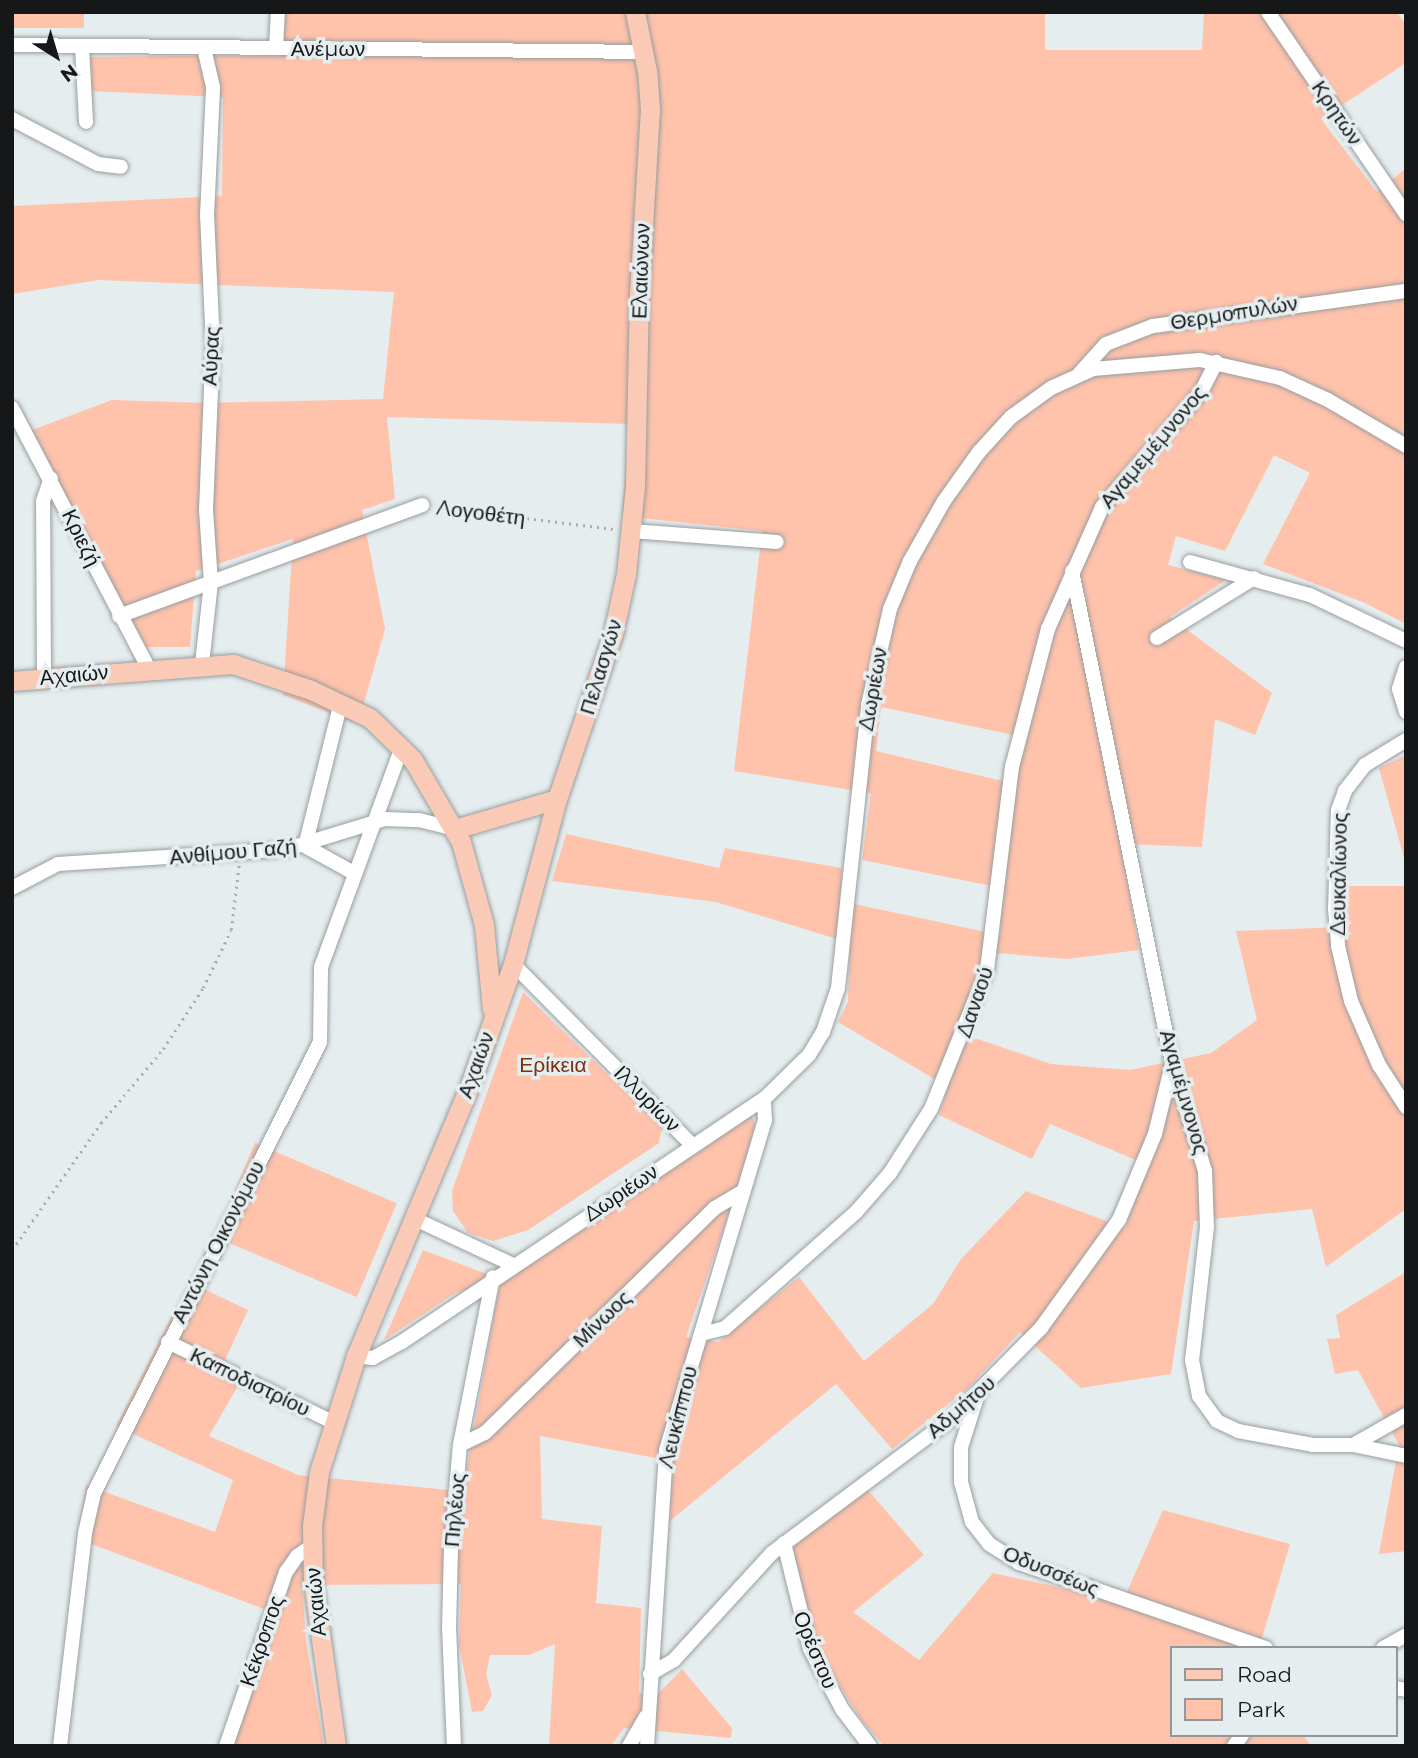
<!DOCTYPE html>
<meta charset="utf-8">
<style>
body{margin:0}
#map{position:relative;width:1418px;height:1758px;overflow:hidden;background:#e6edef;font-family:Montserrat,sans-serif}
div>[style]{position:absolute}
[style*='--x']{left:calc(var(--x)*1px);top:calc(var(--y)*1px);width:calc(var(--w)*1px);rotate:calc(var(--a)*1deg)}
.green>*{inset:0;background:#ffc2ab;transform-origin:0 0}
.path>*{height:2.5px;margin-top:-1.25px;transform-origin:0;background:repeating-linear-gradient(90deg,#a7acae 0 2px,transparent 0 7px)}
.roads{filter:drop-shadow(0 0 2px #989ea0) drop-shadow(0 0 2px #989ea0)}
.minor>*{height:14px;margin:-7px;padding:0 7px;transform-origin:7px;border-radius:7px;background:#fff}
.major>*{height:19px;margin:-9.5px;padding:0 9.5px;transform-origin:9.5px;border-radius:9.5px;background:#facab7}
span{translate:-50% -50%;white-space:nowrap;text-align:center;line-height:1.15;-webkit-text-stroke:7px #e6edef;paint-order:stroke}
.street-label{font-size:21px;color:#151718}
.park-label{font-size:21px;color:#7a3212}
.frame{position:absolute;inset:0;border:14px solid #151718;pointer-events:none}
.legend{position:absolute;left:1170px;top:1646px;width:228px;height:91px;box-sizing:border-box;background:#e6edef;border:2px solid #929799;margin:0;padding:9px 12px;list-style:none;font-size:21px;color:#151718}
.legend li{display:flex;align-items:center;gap:14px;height:35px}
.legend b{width:35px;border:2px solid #929799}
.north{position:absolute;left:21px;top:21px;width:70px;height:70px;-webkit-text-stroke:5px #e6edef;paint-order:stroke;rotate:143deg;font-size:19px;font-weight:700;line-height:28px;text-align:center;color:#151718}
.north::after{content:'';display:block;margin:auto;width:24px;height:32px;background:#151718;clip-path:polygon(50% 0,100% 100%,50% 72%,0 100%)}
</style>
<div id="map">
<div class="green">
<div style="left:12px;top:12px;width:72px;height:16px"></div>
<div style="clip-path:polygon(evenodd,281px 12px,1045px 12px,1045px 50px,1202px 50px,1204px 12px,1397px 12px,1406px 25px,1406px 63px,1321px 119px,1377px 192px,1406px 168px,1406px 624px,1365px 603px,1263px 564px,1310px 473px,1274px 455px,1225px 551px,1176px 536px,1168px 565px,1226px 580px,1170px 617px,1272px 693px,1255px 735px,1215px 719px,1202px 847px,1121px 844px,1139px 950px,1067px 959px,984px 952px,960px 1033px,1051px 1064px,1130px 1070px,1211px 1053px,1257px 1020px,1236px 931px,1343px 927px,1345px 886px,1406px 886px,1406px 1209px,1326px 1267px,1312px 1209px,1194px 1221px,1171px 1374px,1081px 1388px,1020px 1332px,967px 1389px,892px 1449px,836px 1384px,670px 1521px,671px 1461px,540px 1436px,542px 1519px,602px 1526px,596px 1603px,641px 1608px,639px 1693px,657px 1695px,682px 1669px,732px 1728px,731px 1738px,624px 1728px,611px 1746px,549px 1746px,555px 1644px,529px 1655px,490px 1655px,486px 1674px,492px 1695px,483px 1711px,472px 1712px,459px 1644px,461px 1584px,302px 1585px,306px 1640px,324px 1746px,232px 1746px,280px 1615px,78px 1539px,86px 1485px,215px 1532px,233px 1480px,116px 1426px,189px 1282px,248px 1310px,221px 1369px,242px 1379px,209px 1436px,298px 1475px,448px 1490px,447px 1539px,461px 1538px,464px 1485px,500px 1280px,455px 1293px,384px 1340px,423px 1250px,500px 1279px,751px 1114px,755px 1124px,749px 1155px,686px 1337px,718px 1342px,799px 1277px,864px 1361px,933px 1304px,961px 1259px,1026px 1191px,1125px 1228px,1148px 1165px,1050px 1124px,1032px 1159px,939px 1115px,948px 1087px,838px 1022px,848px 1002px,850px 943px,716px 902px,552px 881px,566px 834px,719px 868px,725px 848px,842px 868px,840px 901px,1000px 935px,1002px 888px,862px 860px,871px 793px,734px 771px,762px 531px,622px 516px,629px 424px,387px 417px,395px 499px,362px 510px,385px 629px,358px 724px,283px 695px,293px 539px,196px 571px,190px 647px,143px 647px,32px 430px,112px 400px,205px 403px,383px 399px,394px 292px,99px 280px,12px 294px,12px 206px,222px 196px,223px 97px,89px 91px,90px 57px,277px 55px,281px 12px,881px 707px,1023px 737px,1015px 784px,876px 751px,881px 707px)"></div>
<div style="clip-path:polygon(1406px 755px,1406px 865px,1379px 768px)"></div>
<div style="clip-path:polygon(523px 992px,662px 1128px,659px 1143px,528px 1230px,493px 1241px,468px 1233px,453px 1211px,452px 1191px)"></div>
<div style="left:255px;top:1143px;width:154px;height:102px;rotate:23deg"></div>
<div style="clip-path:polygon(1406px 1272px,1406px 1551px,1379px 1554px,1399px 1445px,1358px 1370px,1335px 1374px,1327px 1339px,1340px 1338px,1336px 1315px)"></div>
<div style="clip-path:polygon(868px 1490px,924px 1555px,853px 1612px,919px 1660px,993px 1573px,1123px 1601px,1163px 1510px,1290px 1544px,1259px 1648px,1171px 1648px,1171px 1735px,1303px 1735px,1311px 1746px,884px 1746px,860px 1718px,816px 1647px,788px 1549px)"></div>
</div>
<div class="path">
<div style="--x:437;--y:507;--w:178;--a:7.1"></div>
<div style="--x:12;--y:1250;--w:155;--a:-55"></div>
<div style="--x:101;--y:1123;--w:97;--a:-50"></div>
<div style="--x:163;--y:1049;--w:73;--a:-56.7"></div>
<div style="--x:203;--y:988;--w:64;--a:-64.2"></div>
<div style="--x:231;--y:930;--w:65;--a:-83"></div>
</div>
<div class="roads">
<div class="minor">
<div style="--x:1268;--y:12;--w:245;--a:55.7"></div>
<div style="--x:12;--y:45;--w:632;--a:0.63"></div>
<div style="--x:82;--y:47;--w:75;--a:86.9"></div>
<div style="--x:276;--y:48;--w:36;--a:-87"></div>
<div style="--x:12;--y:119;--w:97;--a:27.6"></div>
<div style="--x:98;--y:164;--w:23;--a:7"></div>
<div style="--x:1079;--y:374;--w:40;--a:-48"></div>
<div style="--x:1106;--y:344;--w:50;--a:-21"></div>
<div style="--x:1153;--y:326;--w:255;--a:-7.9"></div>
<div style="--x:12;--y:408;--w:295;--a:62.3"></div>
<div style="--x:632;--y:531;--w:145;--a:4.3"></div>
<div style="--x:1190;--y:562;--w:124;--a:15.4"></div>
<div style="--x:1310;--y:595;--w:106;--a:25.6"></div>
<div style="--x:1072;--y:571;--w:502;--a:78.51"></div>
<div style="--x:1172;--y:1063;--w:113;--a:73"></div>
<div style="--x:1205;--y:1171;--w:56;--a:88"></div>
<div style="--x:1207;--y:1227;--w:134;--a:96.4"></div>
<div style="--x:1192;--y:1360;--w:37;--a:79"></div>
<div style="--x:1199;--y:1396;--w:31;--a:54"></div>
<div style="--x:1217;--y:1421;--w:23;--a:25"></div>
<div style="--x:1238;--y:1431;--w:76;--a:10.6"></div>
<div style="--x:1313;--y:1445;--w:40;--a:0"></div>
<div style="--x:1353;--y:1445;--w:54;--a:11.7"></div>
<div style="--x:119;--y:616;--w:323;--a:-20.1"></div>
<div style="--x:1157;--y:638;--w:114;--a:-31.7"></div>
<div style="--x:202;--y:664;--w:81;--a:-83.7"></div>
<div style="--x:211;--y:583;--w:73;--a:-93.9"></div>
<div style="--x:206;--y:510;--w:164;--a:-87.6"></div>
<div style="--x:213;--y:346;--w:130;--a:-92.6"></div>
<div style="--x:207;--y:216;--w:129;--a:-87.3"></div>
<div style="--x:213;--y:87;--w:40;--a:-103"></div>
<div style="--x:1406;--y:667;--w:23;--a:108"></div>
<div style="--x:1399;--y:689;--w:24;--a:73"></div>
<div style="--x:44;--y:678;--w:177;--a:-90.3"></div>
<div style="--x:43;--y:501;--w:24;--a:-71"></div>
<div style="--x:341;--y:702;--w:148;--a:104"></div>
<div style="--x:305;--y:846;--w:56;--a:28.9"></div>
<div style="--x:1406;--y:740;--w:48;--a:148.6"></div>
<div style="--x:1365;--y:765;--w:33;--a:128"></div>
<div style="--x:1345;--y:791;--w:20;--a:110"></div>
<div style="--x:1338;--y:810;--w:99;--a:91.7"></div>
<div style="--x:1335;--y:909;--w:37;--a:85"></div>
<div style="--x:1338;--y:946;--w:57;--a:76.7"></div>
<div style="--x:1351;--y:1001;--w:70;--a:66.4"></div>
<div style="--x:1379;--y:1065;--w:50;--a:57.3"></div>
<div style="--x:12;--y:888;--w:52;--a:-27.6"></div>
<div style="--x:58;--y:864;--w:229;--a:-3.7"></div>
<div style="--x:287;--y:849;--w:102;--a:-17"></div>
<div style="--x:385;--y:819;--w:34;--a:2"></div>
<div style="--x:419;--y:820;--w:37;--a:14"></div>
<div style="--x:513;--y:964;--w:255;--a:45.3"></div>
<div style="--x:415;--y:1219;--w:108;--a:25.1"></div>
<div style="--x:701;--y:1334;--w:25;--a:-14"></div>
<div style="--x:725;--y:1328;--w:175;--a:-41.5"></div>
<div style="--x:856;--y:1212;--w:52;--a:-48.9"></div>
<div style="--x:890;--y:1173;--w:76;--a:-57.4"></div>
<div style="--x:931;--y:1109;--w:150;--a:-68.1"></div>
<div style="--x:987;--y:970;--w:205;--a:-83"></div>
<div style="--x:1012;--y:767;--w:143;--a:-75.4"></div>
<div style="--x:1048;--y:629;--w:133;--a:-66.1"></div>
<div style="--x:1102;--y:507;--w:152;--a:-49.3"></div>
<div style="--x:1201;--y:392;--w:34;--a:-63"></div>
<div style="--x:168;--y:1342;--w:183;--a:25.9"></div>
<div style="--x:356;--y:1356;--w:17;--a:7"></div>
<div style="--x:373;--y:1358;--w:33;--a:-29"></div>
<div style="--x:402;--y:1342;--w:436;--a:-33.9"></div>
<div style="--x:764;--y:1099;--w:63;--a:-44.4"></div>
<div style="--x:809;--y:1055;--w:27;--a:-59"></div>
<div style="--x:823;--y:1032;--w:46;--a:-71.2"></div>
<div style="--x:838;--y:988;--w:285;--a:-83.9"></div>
<div style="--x:868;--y:705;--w:98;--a:-77.1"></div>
<div style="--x:890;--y:609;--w:52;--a:-67.4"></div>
<div style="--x:910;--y:561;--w:69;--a:-60.5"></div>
<div style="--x:944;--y:501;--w:60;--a:-54.5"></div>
<div style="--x:979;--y:452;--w:47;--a:-47.6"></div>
<div style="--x:1011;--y:417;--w:49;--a:-35.9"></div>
<div style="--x:1051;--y:388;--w:46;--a:-24.3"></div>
<div style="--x:1093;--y:369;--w:107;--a:-4.8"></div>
<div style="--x:1200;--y:360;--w:82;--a:12.7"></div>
<div style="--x:1280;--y:378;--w:53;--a:24.6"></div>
<div style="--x:1328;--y:400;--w:91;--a:30.5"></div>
<div style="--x:977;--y:1397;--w:52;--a:107.7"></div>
<div style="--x:961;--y:1447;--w:35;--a:90"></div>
<div style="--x:961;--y:1482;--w:41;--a:74.6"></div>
<div style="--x:972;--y:1522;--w:28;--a:52"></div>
<div style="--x:989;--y:1544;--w:36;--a:32"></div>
<div style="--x:1019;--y:1563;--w:261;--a:19"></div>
<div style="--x:460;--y:1445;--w:28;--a:-26"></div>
<div style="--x:485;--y:1433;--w:322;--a:-44.4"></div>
<div style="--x:715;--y:1208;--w:33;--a:-31"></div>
<div style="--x:1353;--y:1445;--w:61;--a:-29.5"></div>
<div style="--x:784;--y:1543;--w:109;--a:76.2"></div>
<div style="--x:810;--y:1649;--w:68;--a:61.9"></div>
<div style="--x:842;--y:1709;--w:46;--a:52.9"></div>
<div style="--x:1383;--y:1648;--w:26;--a:-29"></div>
<div style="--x:650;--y:1674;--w:28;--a:-30"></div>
<div style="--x:674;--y:1660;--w:145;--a:-47.5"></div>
<div style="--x:772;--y:1553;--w:224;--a:-36.8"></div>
<div style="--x:951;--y:1419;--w:128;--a:-45.3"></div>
<div style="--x:1041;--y:1328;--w:133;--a:-54.2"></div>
<div style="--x:1119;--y:1220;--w:93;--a:-67.3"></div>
<div style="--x:1155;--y:1134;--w:72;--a:-76.3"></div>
<div style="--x:1395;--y:1688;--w:11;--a:10"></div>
<div style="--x:60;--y:1746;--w:214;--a:-83.3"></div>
<div style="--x:85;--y:1533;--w:41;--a:-77.3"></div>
<div style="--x:94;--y:1493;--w:504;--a:-63.38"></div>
<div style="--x:320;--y:1042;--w:75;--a:-89.2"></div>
<div style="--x:321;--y:967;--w:234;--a:-69.8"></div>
<div style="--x:226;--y:1746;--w:184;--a:-71"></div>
<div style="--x:286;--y:1572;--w:19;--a:-55"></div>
<div style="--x:297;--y:1556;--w:18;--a:-34"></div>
<div style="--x:454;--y:1746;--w:117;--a:-92.4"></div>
<div style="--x:449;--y:1629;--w:80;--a:-88.6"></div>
<div style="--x:451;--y:1549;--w:104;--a:-85.1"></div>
<div style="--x:460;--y:1445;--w:171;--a:-78.9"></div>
<div style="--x:629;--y:1746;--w:34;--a:-60"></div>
<div style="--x:647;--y:1746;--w:297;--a:-86.3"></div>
<div style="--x:666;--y:1450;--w:344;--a:-73.3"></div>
<div style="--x:765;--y:1121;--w:22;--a:-93"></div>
<div style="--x:1234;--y:1746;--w:14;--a:-54"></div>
</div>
<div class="major">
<div style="--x:12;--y:681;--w:222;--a:-4.4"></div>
<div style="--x:233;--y:664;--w:82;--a:18.4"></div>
<div style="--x:311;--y:690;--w:65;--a:25.4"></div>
<div style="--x:370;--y:718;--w:60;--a:44.3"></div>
<div style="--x:413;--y:760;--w:95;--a:59.7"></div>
<div style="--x:461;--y:842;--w:86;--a:74.5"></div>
<div style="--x:484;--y:925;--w:85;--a:84.6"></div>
<div style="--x:455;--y:829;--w:106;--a:-16.4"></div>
<div style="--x:336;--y:1746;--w:166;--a:-98"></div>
<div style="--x:313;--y:1582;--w:56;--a:-91"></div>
<div style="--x:312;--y:1526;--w:54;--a:-82.6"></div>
<div style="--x:319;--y:1472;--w:122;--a:-72.3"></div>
<div style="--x:356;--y:1356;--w:297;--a:-67.2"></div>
<div style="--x:471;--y:1082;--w:125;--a:-70.4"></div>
<div style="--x:513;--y:964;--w:171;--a:-75.1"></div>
<div style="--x:557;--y:799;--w:174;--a:-71.3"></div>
<div style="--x:613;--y:634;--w:61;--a:-77.8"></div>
<div style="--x:626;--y:574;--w:88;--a:-84.2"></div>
<div style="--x:635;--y:486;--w:192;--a:-88.8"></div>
<div style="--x:639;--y:294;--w:184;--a:-86.6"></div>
<div style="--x:650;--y:110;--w:39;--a:-94"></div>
<div style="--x:647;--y:71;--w:60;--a:-101.5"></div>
</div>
</div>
<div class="street-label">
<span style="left:328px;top:49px">Ανέμων</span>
<span style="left:1337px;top:113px;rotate:56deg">Κρητών</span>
<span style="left:641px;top:271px;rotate:-88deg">Ελαιώνων</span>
<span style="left:1234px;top:313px;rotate:-9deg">Θερμοπυλών</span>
<span style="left:211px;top:356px;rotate:-87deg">Αύρας</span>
<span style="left:1153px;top:447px;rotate:-50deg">Αγαμεμέμνονος</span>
<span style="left:481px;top:513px;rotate:7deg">Λογοθέτη</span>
<span style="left:81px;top:538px;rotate:64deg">Κριεζή</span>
<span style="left:601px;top:667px;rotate:-73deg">Πελασγών</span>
<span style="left:74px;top:675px;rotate:-5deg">Αχαιών</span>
<span style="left:873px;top:689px;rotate:-80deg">Δωριέων</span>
<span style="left:233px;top:852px;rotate:-5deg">Ανθίμου Γαζή</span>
<span style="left:1339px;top:874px;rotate:-89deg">Δευκαλίωνος</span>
<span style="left:975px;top:1002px;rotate:-71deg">Δαναού</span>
<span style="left:476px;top:1065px;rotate:-70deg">Αχαιών</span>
<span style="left:1184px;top:1092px;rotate:74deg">Αγαμέμνονος</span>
<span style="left:647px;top:1099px;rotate:45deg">Ιλλυρίων</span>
<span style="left:621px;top:1193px;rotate:-34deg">Δωριέων</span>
<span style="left:218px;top:1242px;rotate:-63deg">Αντώνη Οικονόμου</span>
<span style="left:602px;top:1319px;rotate:-44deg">Μίνωος</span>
<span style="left:250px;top:1382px;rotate:26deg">Καποδιστρίου</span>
<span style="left:961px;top:1407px;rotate:-41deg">Αδμήτου</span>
<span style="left:678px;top:1417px;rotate:-76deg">Λευκίππου</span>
<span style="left:455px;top:1510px;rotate:-85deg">Πηλέως</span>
<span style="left:1051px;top:1571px;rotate:22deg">Οδυσσέως</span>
<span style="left:316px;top:1602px;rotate:-95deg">Αχαιών</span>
<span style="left:262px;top:1641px;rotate:-71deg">Κέκροπος</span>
<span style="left:815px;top:1650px;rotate:67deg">Ορέστου</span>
</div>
<div class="park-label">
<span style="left:553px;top:1065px">Ερίκεια</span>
</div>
<div class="frame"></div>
<ul class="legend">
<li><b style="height:9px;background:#facab7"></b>Road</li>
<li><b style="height:19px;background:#ffc2ab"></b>Park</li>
</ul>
<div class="north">N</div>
</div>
